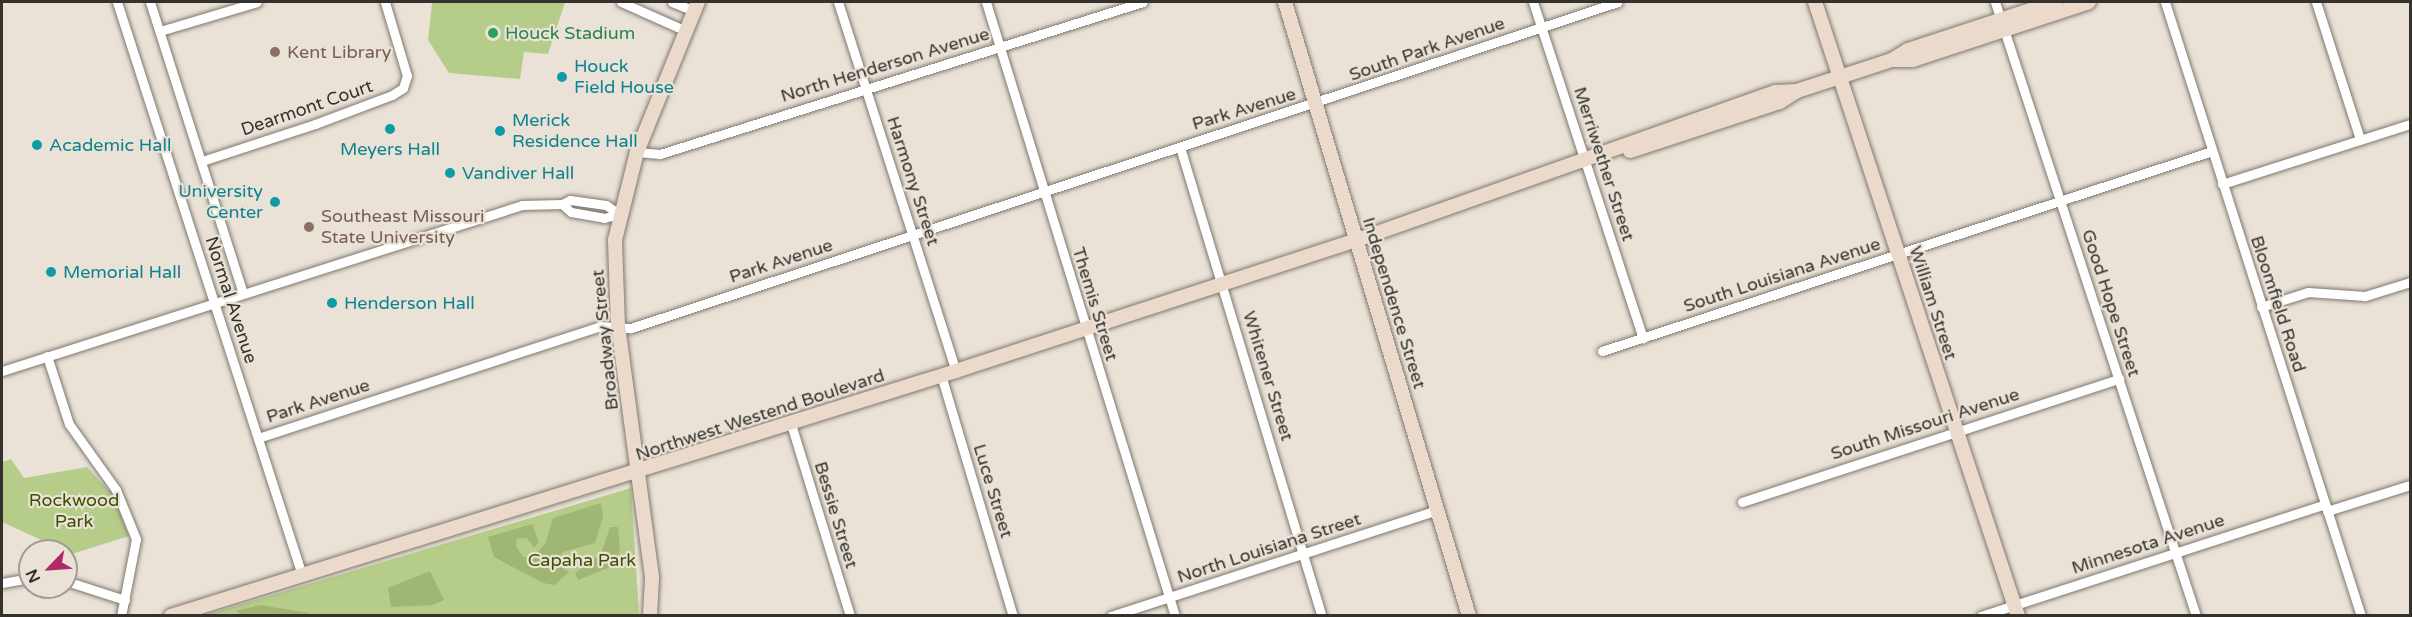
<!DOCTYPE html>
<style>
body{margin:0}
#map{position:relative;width:2412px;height:617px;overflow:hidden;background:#eae2d7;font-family:"Varela Round",sans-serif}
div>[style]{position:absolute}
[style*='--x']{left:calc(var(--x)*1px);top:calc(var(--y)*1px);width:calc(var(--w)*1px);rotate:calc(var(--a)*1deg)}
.green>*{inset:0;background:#b6cd8a}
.forest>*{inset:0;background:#a0b773}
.roads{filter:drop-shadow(0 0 2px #7f786e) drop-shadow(0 0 2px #7f786e)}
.street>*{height:9px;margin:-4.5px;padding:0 4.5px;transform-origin:4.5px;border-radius:4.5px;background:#fff}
.secondary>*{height:14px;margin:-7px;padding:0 7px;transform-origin:7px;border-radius:7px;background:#ebdacb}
.dots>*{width:16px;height:16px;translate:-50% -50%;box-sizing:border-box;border:3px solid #eae2d7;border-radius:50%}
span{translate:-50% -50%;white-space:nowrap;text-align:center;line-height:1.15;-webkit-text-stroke:4.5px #eae2d7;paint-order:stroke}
.leisure-label{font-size:18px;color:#27864d}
.left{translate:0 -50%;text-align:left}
.street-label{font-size:18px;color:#35322d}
.education-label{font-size:18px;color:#785e54}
.culture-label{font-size:18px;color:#0d838f}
.right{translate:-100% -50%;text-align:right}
.park-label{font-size:18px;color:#3d5000}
.frame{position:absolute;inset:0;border:3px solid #35322d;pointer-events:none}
.north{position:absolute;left:18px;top:539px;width:60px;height:60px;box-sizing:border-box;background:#eae2d7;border:2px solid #a29c93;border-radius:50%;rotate:245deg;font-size:16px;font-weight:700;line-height:24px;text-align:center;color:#35322d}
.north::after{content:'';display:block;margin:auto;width:21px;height:27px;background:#b22968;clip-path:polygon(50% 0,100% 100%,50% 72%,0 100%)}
</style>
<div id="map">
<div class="green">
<div style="clip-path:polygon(426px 2px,565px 2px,548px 54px,524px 52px,520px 79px,449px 73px,428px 40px,432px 3px)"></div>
<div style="clip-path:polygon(11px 459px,24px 478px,87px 467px,113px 495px,129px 536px,72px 554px,2px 522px,2px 462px)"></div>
<div style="clip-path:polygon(631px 488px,639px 615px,202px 616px)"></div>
</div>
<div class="forest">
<div style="clip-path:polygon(601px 503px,603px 517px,595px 543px,563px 552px,554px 563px,569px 572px,555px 585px,543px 583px,494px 557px,488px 537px,532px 524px,539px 542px,534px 548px,527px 538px,517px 539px,516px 546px,523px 557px,533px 557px,545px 544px,553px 518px)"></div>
<div style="clip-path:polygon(610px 527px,618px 527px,620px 552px,610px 567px,578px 580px,575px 573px,601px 554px)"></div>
<div style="clip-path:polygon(430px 571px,444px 600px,433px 605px,391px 607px,388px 588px)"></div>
<div style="clip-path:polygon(260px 605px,309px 613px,309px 615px,242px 615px,236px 611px)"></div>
</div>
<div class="roads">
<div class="street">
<div style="--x:117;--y:2;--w:602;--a:72.11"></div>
<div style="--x:150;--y:2;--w:306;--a:72.3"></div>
<div style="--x:621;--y:2;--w:71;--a:24"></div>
<div style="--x:672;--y:2;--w:24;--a:22"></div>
<div style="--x:838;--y:2;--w:387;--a:72.3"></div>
<div style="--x:986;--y:2;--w:642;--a:72.89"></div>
<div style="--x:1533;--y:2;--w:354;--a:71.9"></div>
<div style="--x:1995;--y:2;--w:646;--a:71.87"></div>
<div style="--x:2165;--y:2;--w:645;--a:72.3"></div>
<div style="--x:2316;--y:2;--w:144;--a:72.2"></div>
<div style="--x:160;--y:31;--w:101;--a:-16.6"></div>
<div style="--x:1180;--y:147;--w:490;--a:73.2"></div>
<div style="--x:637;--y:152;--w:23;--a:5"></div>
<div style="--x:660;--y:154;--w:506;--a:-17.47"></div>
<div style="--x:202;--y:161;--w:119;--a:-18.1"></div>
<div style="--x:315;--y:124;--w:82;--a:-20.6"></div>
<div style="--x:392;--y:95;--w:13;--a:-32"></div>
<div style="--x:403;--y:88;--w:13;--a:-72"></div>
<div style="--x:407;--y:76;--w:77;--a:-106.6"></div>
<div style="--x:2222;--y:184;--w:197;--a:-17.7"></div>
<div style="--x:562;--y:204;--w:12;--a:42"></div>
<div style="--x:571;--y:212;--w:34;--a:10"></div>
<div style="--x:604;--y:218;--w:16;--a:-15"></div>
<div style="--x:2261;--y:307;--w:49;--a:-17.7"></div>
<div style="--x:2308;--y:292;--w:57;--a:4"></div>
<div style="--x:2365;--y:296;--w:47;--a:-17.3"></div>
<div style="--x:1602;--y:351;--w:642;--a:-18.15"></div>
<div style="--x:47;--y:356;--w:71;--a:72.1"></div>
<div style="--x:69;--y:424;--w:81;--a:54.5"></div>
<div style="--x:116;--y:490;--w:53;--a:67.8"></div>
<div style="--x:136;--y:539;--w:78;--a:101"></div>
<div style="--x:2;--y:371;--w:546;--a:-17.7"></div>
<div style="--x:522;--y:205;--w:40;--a:-1.4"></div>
<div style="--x:562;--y:204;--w:9;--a:-27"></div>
<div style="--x:570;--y:200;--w:36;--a:8"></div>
<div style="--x:606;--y:205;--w:16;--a:35"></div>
<div style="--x:941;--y:375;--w:252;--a:73.4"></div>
<div style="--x:791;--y:424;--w:201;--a:72.9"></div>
<div style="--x:258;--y:438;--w:360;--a:-18.1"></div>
<div style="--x:600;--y:326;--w:31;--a:4"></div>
<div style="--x:631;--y:328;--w:1039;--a:-18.28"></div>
<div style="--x:1742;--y:502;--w:397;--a:-18.1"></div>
<div style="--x:2327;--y:511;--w:87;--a:-17.4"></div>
<div style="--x:66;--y:581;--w:62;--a:17.9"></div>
<div style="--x:2;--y:583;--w:28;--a:-10"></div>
<div style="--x:1111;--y:616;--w:343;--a:-18"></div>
<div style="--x:1981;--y:616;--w:362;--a:-18"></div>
</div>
<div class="secondary">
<div style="--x:1285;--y:2;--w:641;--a:73.32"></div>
<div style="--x:1815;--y:2;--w:647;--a:71.71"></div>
<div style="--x:1894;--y:60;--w:19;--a:0"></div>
<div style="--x:1913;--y:60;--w:185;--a:-18.2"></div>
<div style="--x:1630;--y:151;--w:158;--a:-18.1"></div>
<div style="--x:1780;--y:102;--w:20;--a:-33"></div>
<div style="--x:1797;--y:91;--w:100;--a:-18.1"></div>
<div style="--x:1892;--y:60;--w:19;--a:-32"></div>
<div style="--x:1908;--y:50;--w:155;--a:-18.1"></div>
<div style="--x:171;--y:616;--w:822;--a:-17.33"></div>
<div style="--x:956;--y:371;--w:422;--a:-18.1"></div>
<div style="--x:1357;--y:240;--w:444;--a:-19.5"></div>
<div style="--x:1776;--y:92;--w:21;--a:-3"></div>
<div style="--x:650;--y:616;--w:39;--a:-87"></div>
<div style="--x:652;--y:577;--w:252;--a:-97.7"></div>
<div style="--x:618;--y:327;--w:87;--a:-92"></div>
<div style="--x:615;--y:240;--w:91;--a:-76"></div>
<div style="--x:637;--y:152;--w:162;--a:-67.9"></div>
</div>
</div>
<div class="dots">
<div style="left:493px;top:33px;background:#2e9e5b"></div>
<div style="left:275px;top:52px;background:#8d6e63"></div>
<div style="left:562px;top:77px;background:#0f9aa8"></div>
<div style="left:390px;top:129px;background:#0f9aa8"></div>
<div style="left:500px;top:131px;background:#0f9aa8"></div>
<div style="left:37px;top:145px;background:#0f9aa8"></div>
<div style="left:450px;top:173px;background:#0f9aa8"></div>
<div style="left:275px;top:202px;background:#0f9aa8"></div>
<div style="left:309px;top:227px;background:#8d6e63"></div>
<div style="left:51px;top:272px;background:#0f9aa8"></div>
<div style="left:332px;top:303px;background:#0f9aa8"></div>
</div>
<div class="leisure-label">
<span class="left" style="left:505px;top:33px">Houck Stadium</span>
</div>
<div class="street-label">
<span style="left:1427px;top:49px;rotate:-19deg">South Park Avenue</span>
<span style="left:885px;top:65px;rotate:-17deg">North Henderson Avenue</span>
<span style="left:307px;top:108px;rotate:-19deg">Dearmont Court</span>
<span style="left:1244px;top:109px;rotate:-17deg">Park Avenue</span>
<span style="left:1604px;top:164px;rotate:72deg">Merriwether Street</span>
<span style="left:913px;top:181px;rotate:72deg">Harmony Street</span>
<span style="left:781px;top:261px;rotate:-18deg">Park Avenue</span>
<span style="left:1782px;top:275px;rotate:-18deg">South Louisiana Avenue</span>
<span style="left:231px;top:300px;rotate:72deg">Normal Avenue</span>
<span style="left:1394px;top:303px;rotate:73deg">Independence Street</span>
<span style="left:1933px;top:303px;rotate:72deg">William Street</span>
<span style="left:2111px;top:303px;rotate:72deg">Good Hope Street</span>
<span style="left:1095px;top:304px;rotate:73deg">Themis Street</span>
<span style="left:2278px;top:304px;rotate:72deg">Bloomfield Road</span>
<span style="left:605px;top:340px;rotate:-96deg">Broadway Street</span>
<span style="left:1268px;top:376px;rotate:73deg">Whitener Street</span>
<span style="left:318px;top:401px;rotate:-18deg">Park Avenue</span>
<span style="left:760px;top:415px;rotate:-18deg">Northwest Westend Boulevard</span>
<span style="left:1925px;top:424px;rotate:-18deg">South Missouri Avenue</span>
<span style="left:993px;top:491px;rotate:73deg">Luce Street</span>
<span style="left:836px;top:515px;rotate:73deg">Bessie Street</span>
<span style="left:2148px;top:544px;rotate:-18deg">Minnesota Avenue</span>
<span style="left:1269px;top:548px;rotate:-18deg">North Louisiana Street</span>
</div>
<div class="education-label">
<span class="left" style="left:287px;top:52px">Kent Library</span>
<span class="left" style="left:321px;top:227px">Southeast Missouri<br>State University</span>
</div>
<div class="culture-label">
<span class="left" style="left:574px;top:77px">Houck<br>Field House</span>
<span class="left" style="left:512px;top:131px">Merick<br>Residence Hall</span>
<span class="left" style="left:49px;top:145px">Academic Hall</span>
<span style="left:390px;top:149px">Meyers Hall</span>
<span class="left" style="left:462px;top:173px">Vandiver Hall</span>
<span class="right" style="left:263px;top:202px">University<br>Center</span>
<span class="left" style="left:63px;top:272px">Memorial Hall</span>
<span class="left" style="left:344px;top:303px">Henderson Hall</span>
</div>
<div class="park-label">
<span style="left:74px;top:511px">Rockwood<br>Park</span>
<span style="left:582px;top:560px">Capaha Park</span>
</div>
<div class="frame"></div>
<div class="north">N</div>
</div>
